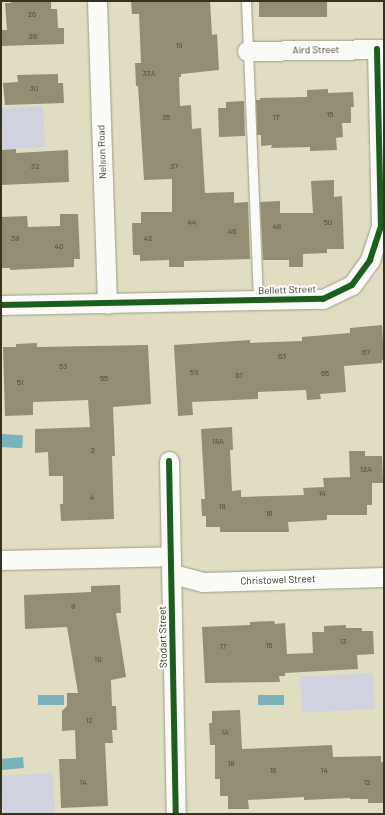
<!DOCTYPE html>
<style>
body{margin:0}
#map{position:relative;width:385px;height:815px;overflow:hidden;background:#e0ddc3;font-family:Barlow,sans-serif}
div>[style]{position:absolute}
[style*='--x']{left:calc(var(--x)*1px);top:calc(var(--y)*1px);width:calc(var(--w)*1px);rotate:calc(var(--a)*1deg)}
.green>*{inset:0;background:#d1d2e0;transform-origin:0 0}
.water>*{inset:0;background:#7ab1bb;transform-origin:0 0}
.building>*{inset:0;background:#948d75;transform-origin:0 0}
.roads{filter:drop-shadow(0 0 1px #9d9b86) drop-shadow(0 0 1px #9d9b86)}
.lane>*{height:9px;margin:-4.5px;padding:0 4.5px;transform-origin:4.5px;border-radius:4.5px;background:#fafaf6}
.street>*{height:19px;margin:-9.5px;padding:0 9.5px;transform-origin:9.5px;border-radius:9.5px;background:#fafaf6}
.cycleway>*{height:6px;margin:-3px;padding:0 3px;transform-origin:3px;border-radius:3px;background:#1b5e20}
span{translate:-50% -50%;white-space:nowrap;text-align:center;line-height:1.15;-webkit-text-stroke:4px #fff;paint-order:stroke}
.number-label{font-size:8px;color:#4d4934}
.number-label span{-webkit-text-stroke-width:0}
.street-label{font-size:10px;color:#35321f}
.frame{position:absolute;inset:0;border:2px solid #35321f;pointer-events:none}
</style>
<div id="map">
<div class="green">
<div style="left:43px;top:106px;width:41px;height:42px;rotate:87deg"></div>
<div style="left:373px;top:673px;width:36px;height:73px;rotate:87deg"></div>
<div style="left:53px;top:773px;width:41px;height:52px;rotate:87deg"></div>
</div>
<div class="water">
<div style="left:1px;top:434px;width:22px;height:13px;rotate:3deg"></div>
<div style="left:64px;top:695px;width:10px;height:26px;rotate:90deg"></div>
<div style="left:284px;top:695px;width:10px;height:26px;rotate:90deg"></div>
<div style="left:23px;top:757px;width:11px;height:22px;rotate:85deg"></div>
</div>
<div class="building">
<div style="clip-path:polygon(11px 1px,51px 1px,51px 9px,57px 9px,58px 28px,64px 28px,64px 44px,1px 46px,1px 30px,7px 30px,5px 3px,11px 3px)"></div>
<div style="clip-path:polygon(131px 1px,210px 1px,212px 35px,217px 34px,219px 70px,181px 74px,181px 77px,179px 77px,180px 106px,191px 105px,192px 129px,201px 128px,205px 193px,234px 192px,234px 203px,248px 202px,250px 259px,184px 261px,184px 267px,169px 267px,169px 260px,140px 261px,140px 255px,133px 255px,132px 223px,141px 223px,141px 212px,172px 212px,172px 179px,144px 180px,138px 86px,136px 86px,135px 63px,141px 63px,139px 14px,132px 14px)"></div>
<div style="left:259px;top:1px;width:68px;height:16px"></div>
<div style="clip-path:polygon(58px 74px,58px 83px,63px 83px,64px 103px,5px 105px,3px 83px,18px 82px,17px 75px)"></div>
<div style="clip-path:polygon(328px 89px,328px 93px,353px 92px,354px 107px,351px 107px,351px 123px,342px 123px,343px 137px,336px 138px,337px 150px,310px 151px,310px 147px,271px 148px,272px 145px,261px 146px,261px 135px,257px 135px,256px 100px,260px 100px,260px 98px,307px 97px,307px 90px)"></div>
<div style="clip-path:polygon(244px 101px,245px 136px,219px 137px,218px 108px,226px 108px,226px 102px)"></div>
<div style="clip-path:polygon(16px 149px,16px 153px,68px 150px,69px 182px,1px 185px,1px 150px)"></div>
<div style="clip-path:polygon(334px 180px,334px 197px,342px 196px,344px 249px,327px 249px,327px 253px,303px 254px,303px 267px,289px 267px,289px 260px,263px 260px,260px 202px,280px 201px,280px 213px,313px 213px,311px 181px)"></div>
<div style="clip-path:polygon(60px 214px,78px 214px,80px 259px,74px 259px,74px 267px,10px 270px,10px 268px,2px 268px,1px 217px,27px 216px,28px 227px,60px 226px)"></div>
<div style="clip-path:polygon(382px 325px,384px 360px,382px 360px,382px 363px,344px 366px,346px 392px,320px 394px,321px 399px,307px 400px,306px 390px,258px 392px,258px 399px,192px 402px,193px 415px,178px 416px,174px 345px,250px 340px,250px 343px,302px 341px,302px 337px,350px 333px,350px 328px)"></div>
<div style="clip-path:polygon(37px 343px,37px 347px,148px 345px,151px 404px,113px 407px,115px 456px,112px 456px,114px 519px,61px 521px,60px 504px,63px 504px,63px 476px,49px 476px,48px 452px,35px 453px,35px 429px,90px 427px,88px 400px,33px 402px,33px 415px,5px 416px,3px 347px,16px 347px,16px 344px)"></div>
<div style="clip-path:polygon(232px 427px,233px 450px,230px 450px,232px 491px,241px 490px,241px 497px,304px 495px,303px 488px,324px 487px,323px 478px,350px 477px,349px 451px,365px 451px,365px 456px,382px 456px,383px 483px,372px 483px,372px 505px,367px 505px,367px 515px,327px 515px,327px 520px,288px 522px,289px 532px,220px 532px,220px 527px,206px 527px,206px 516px,202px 516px,201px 499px,205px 499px,201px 429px)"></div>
<div style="clip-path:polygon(120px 585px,121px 613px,116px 613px,126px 677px,111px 680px,112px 706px,116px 706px,117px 730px,112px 730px,113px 743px,105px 743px,108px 806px,61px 808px,59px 759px,76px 759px,75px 730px,62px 731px,62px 711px,67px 706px,67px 693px,78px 693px,67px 627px,25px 629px,24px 595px,91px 592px,91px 586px)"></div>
<div style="clip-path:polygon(274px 621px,275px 624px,285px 623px,287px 654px,313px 653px,312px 632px,324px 632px,324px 626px,346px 625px,346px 628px,362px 628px,362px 631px,373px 631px,374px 654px,357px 655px,358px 669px,285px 673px,285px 676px,279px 676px,280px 682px,205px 683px,202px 627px,250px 625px,250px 622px)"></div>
<div style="clip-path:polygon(240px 710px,242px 749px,332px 745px,333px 757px,381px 756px,381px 762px,383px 762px,384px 767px,384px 803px,368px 803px,368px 799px,350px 799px,350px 798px,304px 800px,304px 797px,248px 800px,249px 809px,228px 809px,228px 796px,220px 796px,220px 779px,215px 779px,215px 745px,210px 745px,209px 723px,212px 723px,212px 711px)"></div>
</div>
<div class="roads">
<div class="lane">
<div style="--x:246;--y:1;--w:300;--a:87.7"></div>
</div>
<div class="street">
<div style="--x:97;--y:1;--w:303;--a:88.1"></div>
<div style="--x:247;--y:51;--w:137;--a:-0.8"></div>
<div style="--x:1;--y:305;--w:322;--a:-1.1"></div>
<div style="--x:323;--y:299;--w:32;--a:-26"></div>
<div style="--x:352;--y:285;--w:31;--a:-54"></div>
<div style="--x:370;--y:260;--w:35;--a:-72"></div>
<div style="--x:381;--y:227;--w:178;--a:-91.3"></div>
<div style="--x:169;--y:461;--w:353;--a:88.9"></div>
<div style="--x:1;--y:560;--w:170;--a:-1.3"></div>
<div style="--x:173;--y:574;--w:31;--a:15"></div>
<div style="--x:203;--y:582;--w:181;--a:-1.6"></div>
</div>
</div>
<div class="cycleway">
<div style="--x:1;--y:305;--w:322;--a:-1.1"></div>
<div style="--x:323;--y:299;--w:32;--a:-26"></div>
<div style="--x:352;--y:285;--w:31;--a:-54"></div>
<div style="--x:370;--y:260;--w:35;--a:-72"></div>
<div style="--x:381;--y:227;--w:178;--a:-91.3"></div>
<div style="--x:169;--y:461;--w:353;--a:88.9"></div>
</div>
<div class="number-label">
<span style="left:32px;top:15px">26</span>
<span style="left:33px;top:37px">28</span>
<span style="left:179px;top:46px">19</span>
<span style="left:149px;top:74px">33A</span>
<span style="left:34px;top:89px">30</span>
<span style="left:330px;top:115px">15</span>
<span style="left:166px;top:118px">35</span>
<span style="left:276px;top:118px">17</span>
<span style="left:35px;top:167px">32</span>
<span style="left:174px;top:167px">37</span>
<span style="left:192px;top:223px">44</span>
<span style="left:328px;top:223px">50</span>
<span style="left:277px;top:227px">48</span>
<span style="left:232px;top:232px">46</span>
<span style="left:15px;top:239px">38</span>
<span style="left:148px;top:239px">42</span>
<span style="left:59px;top:247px">40</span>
<span style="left:366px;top:353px">67</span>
<span style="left:282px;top:357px">63</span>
<span style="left:63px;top:367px">53</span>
<span style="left:194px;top:373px">59</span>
<span style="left:325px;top:374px">65</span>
<span style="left:239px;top:376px">61</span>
<span style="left:104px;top:379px">55</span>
<span style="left:20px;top:383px">51</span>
<span style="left:218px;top:442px">18A</span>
<span style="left:93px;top:451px">2</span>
<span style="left:366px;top:470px">12A</span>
<span style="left:322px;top:494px">14</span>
<span style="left:92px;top:498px">4</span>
<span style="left:222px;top:507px">18</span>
<span style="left:269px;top:514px">16</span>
<span style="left:73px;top:607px">8</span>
<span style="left:343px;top:642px">13</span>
<span style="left:269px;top:646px">15</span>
<span style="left:223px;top:647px">17</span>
<span style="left:98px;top:660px">10</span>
<span style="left:89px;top:721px">12</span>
<span style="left:225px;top:733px">1A</span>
<span style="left:231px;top:764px">18</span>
<span style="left:273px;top:771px">16</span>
<span style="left:324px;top:771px">14</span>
<span style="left:83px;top:783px">14</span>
<span style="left:367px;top:783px">12</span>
</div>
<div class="street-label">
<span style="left:316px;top:50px;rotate:-1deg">Aird Street</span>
<span style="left:102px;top:152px;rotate:-92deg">Nelson Road</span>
<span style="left:287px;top:290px;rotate:-2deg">Bellett Street</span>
<span style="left:278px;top:580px;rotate:-2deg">Christowel Street</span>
<span style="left:163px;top:637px;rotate:-91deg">Stodart Street</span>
</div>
<div class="frame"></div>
</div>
